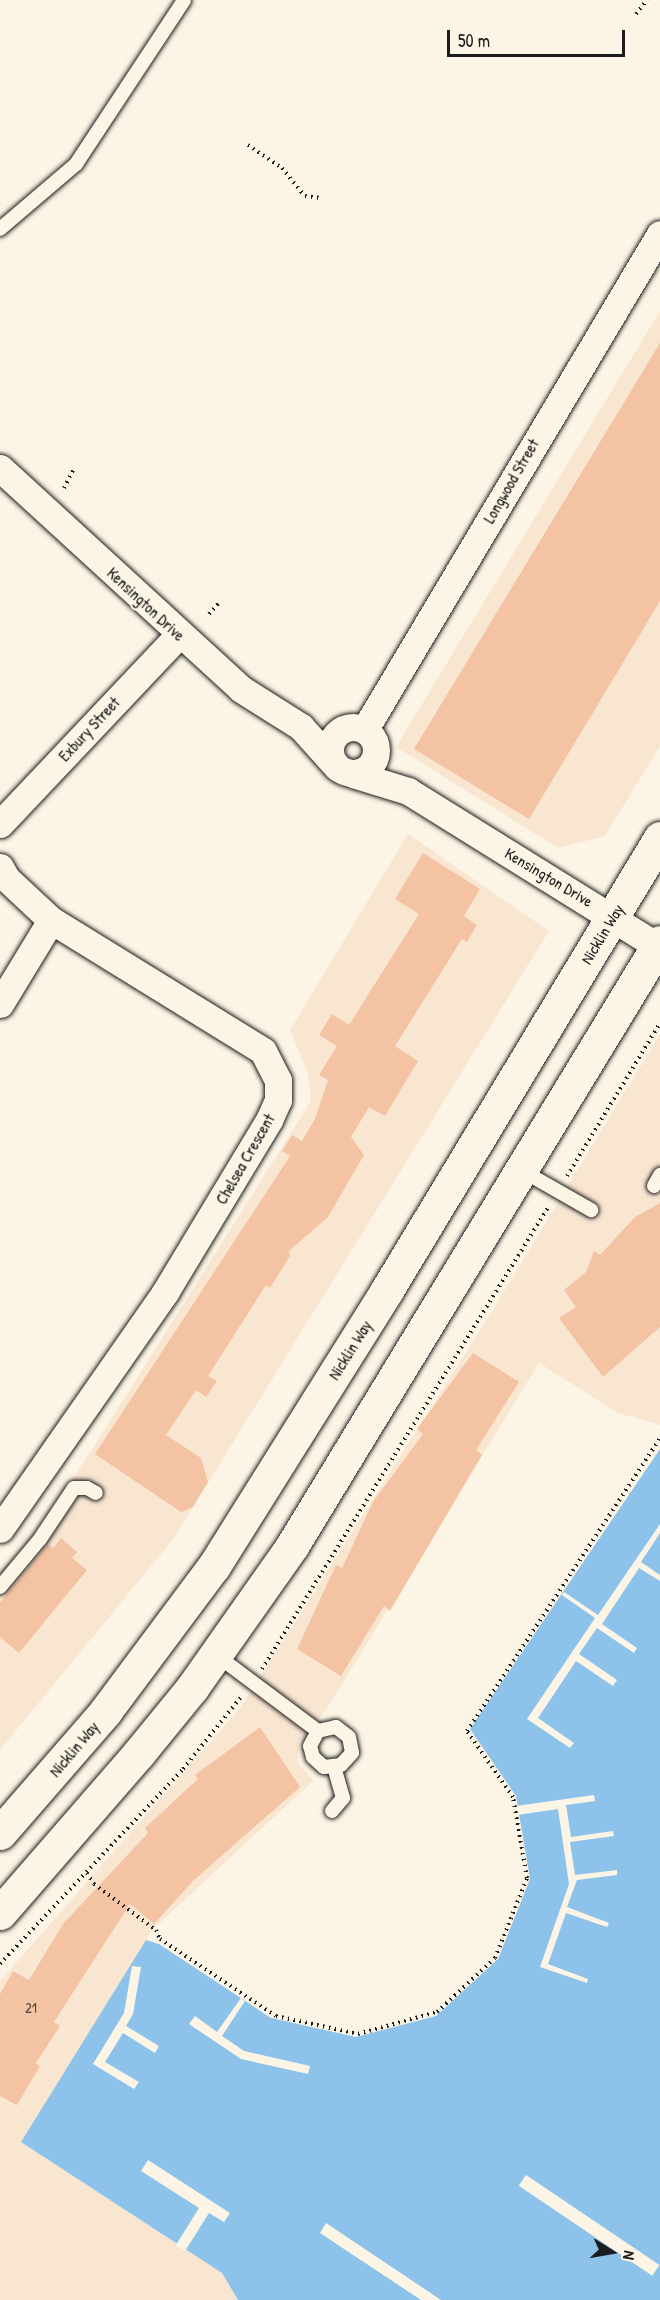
<!DOCTYPE html>
<style>
body{margin:0}
#map{position:relative;width:660px;height:2300px;overflow:hidden;background:#fcf5e5;font-family:"Patrick Hand",sans-serif}
div>[style]{position:absolute}
[style*='--x']{left:calc(var(--x)*1px);top:calc(var(--y)*1px);width:calc(var(--w)*1px);rotate:calc(var(--a)*1deg)}
.built>*{inset:0;background:#f9e6d1}
.water>*{inset:0;background:#8dc3eb}
.pier>*{inset:0;background:#fcf5e5;transform-origin:0 0}
.building>*{inset:0;background:#f3c3a3}
.path>*{height:4px;margin-top:-2px;transform-origin:0;background:repeating-linear-gradient(90deg,#1c1c1c 0 1.5px,transparent 0 6px)}
.roads{filter:drop-shadow(0 0 2px #1c1c1c) drop-shadow(0 0 2px #1c1c1c)}
.lane>*{height:14px;margin:-7px;padding:0 7px;transform-origin:7px;border-radius:7px;background:#fcf5e5}
.street>*{height:27px;margin:-13.5px;padding:0 13.5px;transform-origin:13.5px;border-radius:13.5px;background:#fcf5e5}
.street>.ring{margin:-13.5px;padding:0;box-sizing:content-box;background:none;border:27px solid #fcf5e5;border-radius:50%}
.highway>*{height:33px;margin:-16.5px;padding:0 16.5px;transform-origin:16.5px;border-radius:16.5px;background:#fcf5e5}
span{translate:-50% -50%;white-space:nowrap;text-align:center;line-height:1.15;-webkit-text-stroke:4.5px #fcf5e5;paint-order:stroke}
.number-label{font-size:14px;color:#52463e}
.number-label span{-webkit-text-stroke-width:0}
.street-label{font-size:16px;color:#1c1c1c}
.north{position:absolute;left:582px;top:2222px;width:60px;height:60px;-webkit-text-stroke:4px #fcf5e5;paint-order:stroke;rotate:101deg;font-size:16px;font-weight:700;line-height:24px;text-align:center;color:#1c1c1c}
.north::after{content:'';display:block;margin:auto;width:21px;height:27px;background:#1c1c1c;clip-path:polygon(50% 0,100% 100%,50% 72%,0 100%)}
.scale{position:absolute;left:447px;top:30px;width:178px;height:27px;box-sizing:border-box;border:3px solid #1c1c1c;border-top:0;padding-left:8px;font-size:18px;line-height:21px;white-space:nowrap;color:#1c1c1c;-webkit-text-stroke:4px #fcf5e5;paint-order:stroke}
</style>
<div id="map">
<div class="built">
<div style="clip-path:polygon(660px 311px,660px 746px,605px 836px,558px 848px,396px 747px)"></div>
<div style="clip-path:polygon(408px 834px,549px 931px,174px 1538px,0 1750px,0 1572px,43px 1523px,93px 1448px,311px 1101px,308px 1074px,290px 1030px)"></div>
<div style="clip-path:polygon(660px 1034px,660px 1425px,618px 1413px,539px 1363px,326px 1710px,299px 1741px,298px 1762px,313px 1781px,153px 1929px,21px 2142px,222px 2273px,238px 2300px,0 2300px,0 1981px,241px 1707px,481px 1329px)"></div>
</div>
<div class="water">
<div style="clip-path:polygon(660px 1449px,660px 2300px,238px 2300px,222px 2273px,21px 2142px,146px 1940px,159px 1944px,271px 2018px,356px 2037px,436px 2016px,498px 1959px,530px 1879px,516px 1796px,470px 1729px)"></div>
</div>
<div class="pier">
<div style="clip-path:polygon(660px 1524px,660px 1533px,641px 1562px,660px 1575px,660px 1581px,639px 1568px,602px 1624px,637px 1648px,634px 1653px,597px 1628px,579px 1654px,617px 1680px,613px 1686px,576px 1661px,538px 1718px,574px 1743px,570px 1748px,527px 1719px,595px 1618px,562px 1595px,564px 1592px,598px 1615px)"></div>
<div style="clip-path:polygon(594px 1795px,595px 1801px,566px 1805px,571px 1837px,613px 1831px,614px 1836px,570px 1842px,575px 1875px,617px 1870px,617px 1875px,577px 1880px,567px 1907px,609px 1923px,607px 1927px,566px 1913px,548px 1964px,588px 1979px,587px 1983px,540px 1967px,569px 1884px,558px 1809px,517px 1815px,516px 1806px)"></div>
<div style="clip-path:polygon(132px 1966px,141px 1967px,133px 2014px,126px 2026px,159px 2046px,155px 2053px,123px 2033px,105px 2062px,139px 2082px,134px 2089px,93px 2064px,124px 2013px)"></div>
<div style="clip-path:polygon(241px 1998px,245px 2001px,222px 2036px,244px 2051px,310px 2066px,308px 2074px,241px 2059px,189px 2024px,195px 2016px,217px 2032px)"></div>
<div style="clip-path:polygon(148px 2160px,230px 2213px,224px 2222px,209px 2213px,185px 2251px,176px 2245px,199px 2208px,141px 2171px)"></div>
<div style="left:526px;top:2175px;width:161px;height:13px;rotate:34deg"></div>
<div style="clip-path:polygon(326px 2223px,441px 2300px,421px 2300px,320px 2233px)"></div>
</div>
<div class="building">
<div style="clip-path:polygon(660px 343px,660px 601px,529px 819px,414px 749px)"></div>
<div style="clip-path:polygon(423px 853px,480px 889px,464px 916px,477px 925px,467px 942px,462px 939px,395px 1046px,418px 1061px,385px 1116px,369px 1107px,351px 1137px,364px 1155px,328px 1217px,289px 1251px,290px 1256px,270px 1288px,266px 1285px,208px 1376px,217px 1381px,206px 1397px,196px 1390px,166px 1435px,201px 1458px,208px 1482px,193px 1507px,181px 1512px,95px 1454px,290px 1156px,282px 1151px,292px 1135px,302px 1141px,315px 1119px,328px 1080px,319px 1075px,337px 1046px,319px 1035px,332px 1014px,349px 1025px,419px 914px,395px 899px)"></div>
<div style="clip-path:polygon(660px 1203px,660px 1327px,603px 1377px,559px 1318px,576px 1307px,564px 1290px,586px 1272px,594px 1251px,600px 1255px,635px 1217px)"></div>
<div style="clip-path:polygon(473px 1353px,519px 1382px,476px 1450px,482px 1455px,390px 1611px,384px 1606px,341px 1676px,297px 1649px,336px 1565px,342px 1568px,373px 1502px,423px 1434px,417px 1429px)"></div>
<div style="clip-path:polygon(61px 1538px,77px 1552px,72px 1558px,87px 1570px,19px 1653px,0 1637px,0 1603px,48px 1544px,53px 1548px)"></div>
<div style="clip-path:polygon(260px 1727px,300px 1787px,194px 1880px,154px 1924px,130px 1904px,54px 2022px,60px 2026px,36px 2063px,40px 2066px,17px 2105px,0 2096px,0 1994px,13px 1971px,29px 1980px,63px 1924px,148px 1833px,145px 1828px,198px 1779px,195px 1775px)"></div>
</div>
<div class="path">
<div style="--x:636;--y:14;--w:18;--a:-52"></div>
<div style="--x:248;--y:145;--w:41;--a:34.1"></div>
<div style="--x:282;--y:168;--w:36;--a:51"></div>
<div style="--x:305;--y:196;--w:15;--a:8"></div>
<div style="--x:64;--y:488;--w:20;--a:-63"></div>
<div style="--x:209;--y:614;--w:15;--a:-48"></div>
<div style="--x:567;--y:1176;--w:179;--a:-58.7"></div>
<div style="--x:262;--y:1669;--w:545;--a:-58.21"></div>
<div style="--x:87;--y:1873;--w:13;--a:58"></div>
<div style="--x:94;--y:1884;--w:77;--a:36.6"></div>
<div style="--x:156;--y:1930;--w:10;--a:66"></div>
<div style="--x:160;--y:1939;--w:139;--a:33.6"></div>
<div style="--x:276;--y:2016;--w:84;--a:12.4"></div>
<div style="--x:358;--y:2034;--w:82;--a:-15.6"></div>
<div style="--x:437;--y:2012;--w:79;--a:-43"></div>
<div style="--x:495;--y:1958;--w:86;--a:-68.2"></div>
<div style="--x:527;--y:1878;--w:82;--a:-99.8"></div>
<div style="--x:513;--y:1797;--w:80;--a:-124.9"></div>
<div style="--x:467;--y:1731;--w:351;--a:-56.6"></div>
<div style="--x:0;--y:1964;--w:267;--a:-46.8"></div>
<div style="--x:183;--y:1769;--w:94;--a:-51.1"></div>
</div>
<div class="roads">
<div class="lane">
<div style="--x:0;--y:229;--w:100;--a:-40.5"></div>
<div style="--x:76;--y:164;--w:196;--a:-56.6"></div>
<div style="--x:521;--y:1170;--w:81;--a:29.7"></div>
<div style="--x:654;--y:1186;--w:13;--a:-61"></div>
<div style="--x:0;--y:1587;--w:62;--a:-50.2"></div>
<div style="--x:40;--y:1539;--w:61;--a:-56.3"></div>
<div style="--x:74;--y:1488;--w:13;--a:0"></div>
<div style="--x:87;--y:1488;--w:10;--a:29"></div>
<div style="--x:215;--y:1654;--w:129;--a:36.8"></div>
<div style="--x:318;--y:1731;--w:18;--a:-13"></div>
<div style="--x:336;--y:1727;--w:16;--a:38"></div>
<div style="--x:349;--y:1737;--w:16;--a:79"></div>
<div style="--x:352;--y:1753;--w:16;--a:133"></div>
<div style="--x:341;--y:1765;--w:17;--a:173"></div>
<div style="--x:324;--y:1767;--w:15;--a:-138"></div>
<div style="--x:313;--y:1757;--w:11;--a:-105"></div>
<div style="--x:310;--y:1746;--w:17;--a:-62"></div>
<div style="--x:332;--y:1811;--w:17;--a:-50"></div>
<div style="--x:343;--y:1798;--w:33;--a:-106"></div>
</div>
<div class="street">
<div style="--x:0;--y:468;--w:327;--a:42.5"></div>
<div style="--x:241;--y:689;--w:71;--a:32.3"></div>
<div style="--x:301;--y:727;--w:54;--a:48"></div>
<div class="ring" style="left:330px;top:727px;width:19px;height:19px"></div>
<div style="--x:365;--y:729;--w:576;--a:-59.21"></div>
<div style="--x:353;--y:774;--w:58;--a:17.2"></div>
<div style="--x:408;--y:791;--w:297;--a:31.9"></div>
<div style="--x:0;--y:824;--w:260;--a:-46.6"></div>
<div style="--x:0;--y:867;--w:13;--a:61"></div>
<div style="--x:6;--y:878;--w:62;--a:43"></div>
<div style="--x:51;--y:920;--w:249;--a:31.7"></div>
<div style="--x:263;--y:1051;--w:33;--a:63"></div>
<div style="--x:278;--y:1080;--w:20;--a:90"></div>
<div style="--x:278;--y:1100;--w:22;--a:114"></div>
<div style="--x:269;--y:1120;--w:200;--a:121.1"></div>
<div style="--x:166;--y:1291;--w:290;--a:124.9"></div>
<div style="--x:0;--y:1004;--w:98;--a:-58.7"></div>
</div>
<div class="highway">
<div style="--x:0;--y:1833;--w:160;--a:-49"></div>
<div style="--x:105;--y:1712;--w:182;--a:-53.3"></div>
<div style="--x:214;--y:1566;--w:326;--a:-57.9"></div>
<div style="--x:387;--y:1290;--w:528;--a:-58.87"></div>
<div style="--x:0;--y:1913;--w:212;--a:-49"></div>
<div style="--x:139;--y:1753;--w:84;--a:-50.8"></div>
<div style="--x:192;--y:1688;--w:174;--a:-54.8"></div>
<div style="--x:292;--y:1546;--w:707;--a:-58.65"></div>
</div>
</div>
<div class="number-label">
<span style="left:31px;top:2008px">21</span>
</div>
<div class="street-label">
<span style="left:511px;top:481px;rotate:-60deg">Longwood Street</span>
<span style="left:146px;top:604px;rotate:43deg">Kensington Drive</span>
<span style="left:89px;top:729px;rotate:-47deg">Exbury Street</span>
<span style="left:549px;top:877px;rotate:31deg">Kensington Drive</span>
<span style="left:602px;top:934px;rotate:-59deg">Nicklin Way</span>
<span style="left:245px;top:1159px;rotate:-60deg">Chelsea Crescent</span>
<span style="left:350px;top:1350px;rotate:-58deg">Nicklin Way</span>
<span style="left:74px;top:1749px;rotate:-50deg">Nicklin Way</span>
</div>
<div class="north">N</div>
<div class="scale">50 m</div>
</div>
